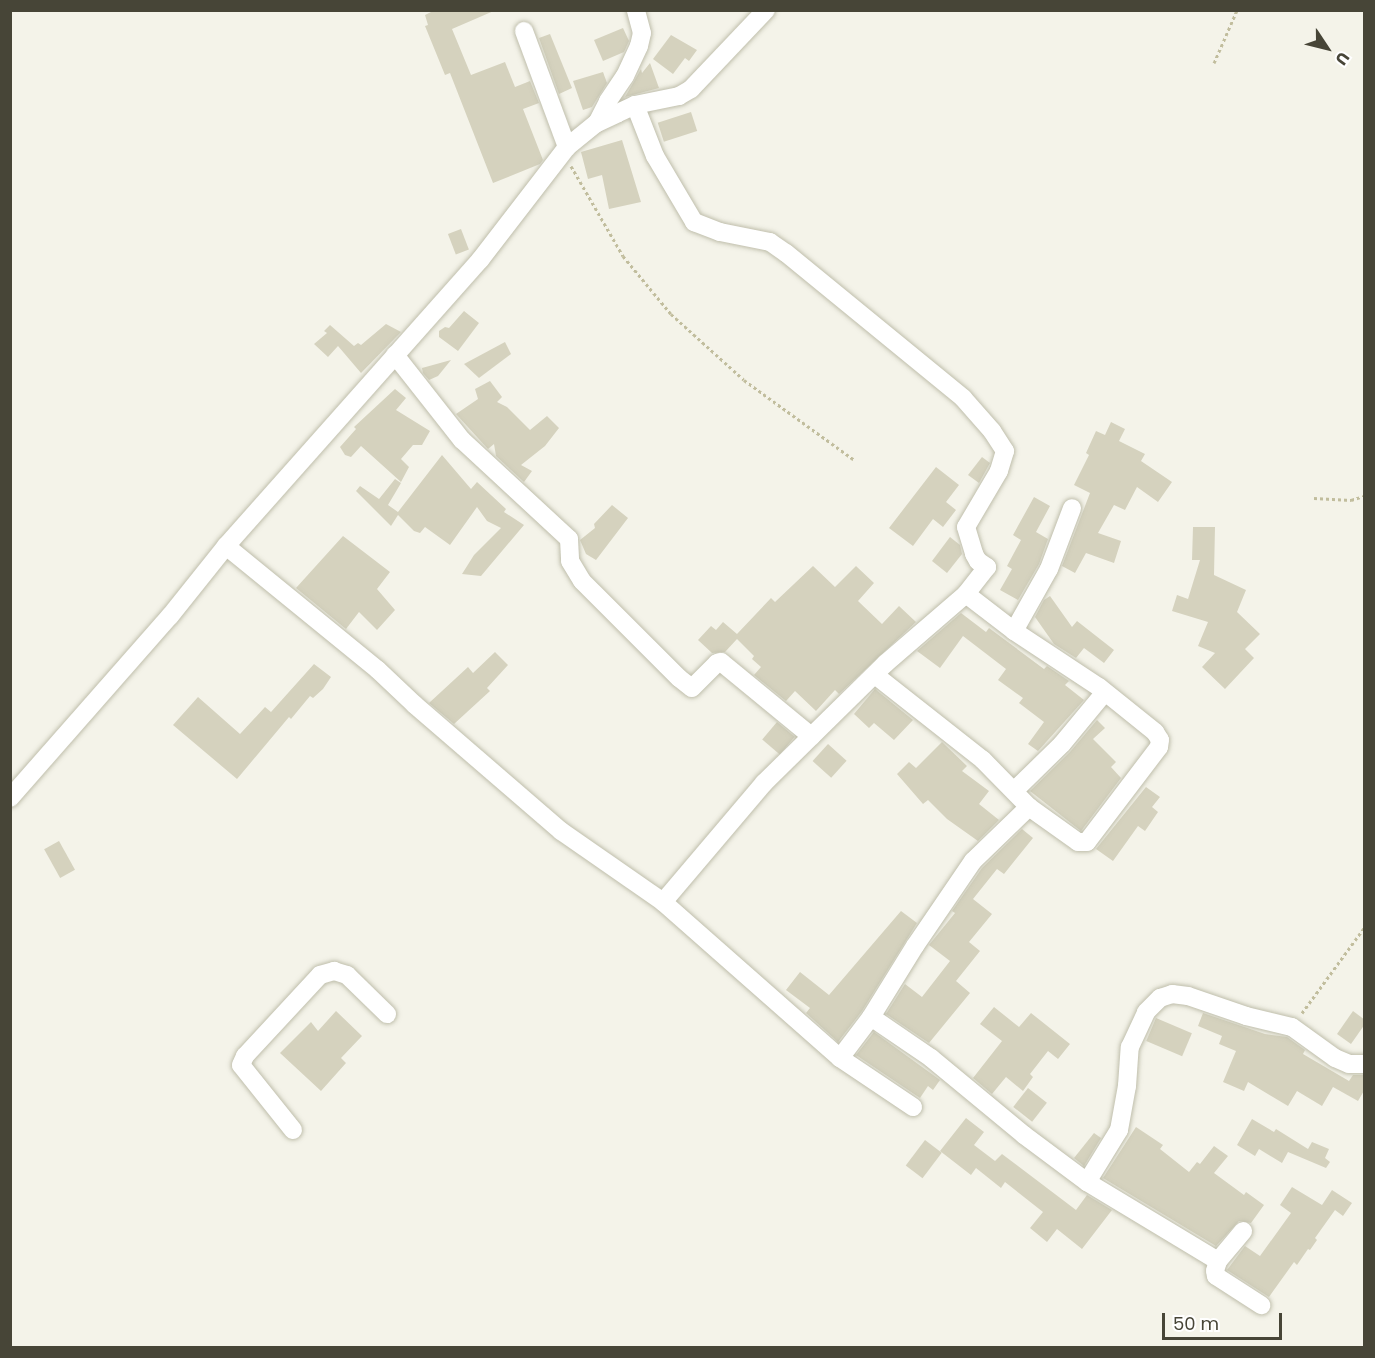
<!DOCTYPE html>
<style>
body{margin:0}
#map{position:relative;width:1375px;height:1358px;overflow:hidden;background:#f4f3e9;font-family:Poppins,sans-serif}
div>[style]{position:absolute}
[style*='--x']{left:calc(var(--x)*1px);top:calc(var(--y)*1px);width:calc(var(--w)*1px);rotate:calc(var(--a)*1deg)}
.building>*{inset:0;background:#d5d2be;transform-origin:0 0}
.path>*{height:3px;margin-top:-1.5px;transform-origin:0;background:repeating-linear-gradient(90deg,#c1bd9d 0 3px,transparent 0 6px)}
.roads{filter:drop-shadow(0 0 2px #bfbeab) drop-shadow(0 0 2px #bfbeab)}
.minor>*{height:18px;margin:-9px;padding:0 9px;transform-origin:9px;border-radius:9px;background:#fff}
span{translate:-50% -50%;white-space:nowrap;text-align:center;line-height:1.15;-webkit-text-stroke:5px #fff;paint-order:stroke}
.frame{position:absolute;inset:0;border:12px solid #474537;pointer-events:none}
.north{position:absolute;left:1297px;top:18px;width:60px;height:60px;-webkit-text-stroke:4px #fff;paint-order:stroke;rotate:125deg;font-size:16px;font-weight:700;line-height:24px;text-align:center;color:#474537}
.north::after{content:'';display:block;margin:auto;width:21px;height:27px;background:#474537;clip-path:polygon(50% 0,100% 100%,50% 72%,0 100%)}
.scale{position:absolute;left:1162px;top:1313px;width:120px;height:27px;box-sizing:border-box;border:3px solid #474537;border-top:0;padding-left:8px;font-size:18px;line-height:21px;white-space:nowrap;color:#474537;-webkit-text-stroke:4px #fff;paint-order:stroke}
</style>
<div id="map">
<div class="building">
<div style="clip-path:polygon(435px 10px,496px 10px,452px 29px,471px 75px,505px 62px,515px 87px,530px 81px,539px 103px,523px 109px,543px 160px,540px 164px,493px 183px,450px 73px,445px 75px,425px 26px,428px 25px,425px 15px)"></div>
<div style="clip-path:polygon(623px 28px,629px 41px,624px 52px,603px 61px,594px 40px)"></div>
<div style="clip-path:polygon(550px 34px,572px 88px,559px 94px,539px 38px)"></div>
<div style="clip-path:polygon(671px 35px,697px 50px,689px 61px,685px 58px,673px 74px,653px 59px)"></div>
<div style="clip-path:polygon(650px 63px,659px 88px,625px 97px,641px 69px,642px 73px)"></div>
<div style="clip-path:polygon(603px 72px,607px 83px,592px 107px,583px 110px,573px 81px)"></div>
<div style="left:691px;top:112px;width:20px;height:35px;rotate:72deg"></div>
<div style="clip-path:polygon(622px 140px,641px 202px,609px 209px,602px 175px,588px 179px,581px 152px)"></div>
<div style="left:461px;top:229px;width:22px;height:14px;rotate:69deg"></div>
<div style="clip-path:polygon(464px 311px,479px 323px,458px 351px,439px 337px,439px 331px,445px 327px,449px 328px)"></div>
<div style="clip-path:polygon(386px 324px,401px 332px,361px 373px,338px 346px,328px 357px,314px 344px,327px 333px,324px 331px,330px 325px,354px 346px,358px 343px,361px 345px)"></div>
<div style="clip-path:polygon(505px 342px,511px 354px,479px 378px,464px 364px)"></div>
<div style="clip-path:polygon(451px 360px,438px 376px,429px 380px,423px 373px,422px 368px)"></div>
<div style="clip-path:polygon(490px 381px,502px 397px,497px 402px,507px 407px,530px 430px,547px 416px,559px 428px,545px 446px,521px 465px,532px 471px,524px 482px,496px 456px,494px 444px,488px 449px,456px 414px,478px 399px,475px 389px)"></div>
<div style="clip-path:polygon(395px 389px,406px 398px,396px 410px,430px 431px,422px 445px,413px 445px,401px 459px,409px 467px,401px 482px,361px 446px,351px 457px,345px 455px,340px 447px,356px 429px,354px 427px)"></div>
<div style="clip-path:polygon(1111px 422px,1125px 429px,1119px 441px,1145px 454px,1141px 461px,1172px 482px,1158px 502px,1137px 487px,1125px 510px,1114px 505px,1098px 533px,1121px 541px,1114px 563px,1086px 553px,1075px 573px,1062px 566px,1090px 493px,1074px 485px,1089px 455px,1086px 453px,1096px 431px,1105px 435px)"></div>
<div style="clip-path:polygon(442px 455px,471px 489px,477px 482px,506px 509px,504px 512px,524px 525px,481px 576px,462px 574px,474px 555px,501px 528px,487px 521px,477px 507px,450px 545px,425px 527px,420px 533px,414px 531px,398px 515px,391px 526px,356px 491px,360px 486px,379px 499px,395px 479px,401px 483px,388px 505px,398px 512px)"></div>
<div style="clip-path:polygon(982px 457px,990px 463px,979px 483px,968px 475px)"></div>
<div style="clip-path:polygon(936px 467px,959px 485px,946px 502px,956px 510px,943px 527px,933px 519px,913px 546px,889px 528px)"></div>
<div style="clip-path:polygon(1034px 497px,1050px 506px,1036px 532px,1048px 539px,1039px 564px,1018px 600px,1000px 590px,1012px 569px,1007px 566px,1021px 540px,1013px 535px)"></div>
<div style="clip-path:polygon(612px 505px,628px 518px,596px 560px,586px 554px,580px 540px,595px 528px,594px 524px)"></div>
<div style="clip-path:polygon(1193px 527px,1215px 527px,1214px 575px,1246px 590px,1237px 612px,1260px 634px,1245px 649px,1254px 658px,1225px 689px,1202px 667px,1215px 653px,1198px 646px,1208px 622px,1172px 611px,1177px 595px,1188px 599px,1200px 560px,1192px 560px)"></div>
<div style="clip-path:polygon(343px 536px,390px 572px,377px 589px,395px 610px,377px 630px,359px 612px,346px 629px,296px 588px)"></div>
<div style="clip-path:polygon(950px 537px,960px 545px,962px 554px,947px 573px,932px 561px)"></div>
<div style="clip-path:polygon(813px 566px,835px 587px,856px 566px,874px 583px,858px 601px,882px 624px,899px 606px,916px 622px,839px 694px,835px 690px,816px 711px,795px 691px,786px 701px,754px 675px,761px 667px,752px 659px,754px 656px,737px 639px,725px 652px,712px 653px,698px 640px,711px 626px,716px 630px,723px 622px,737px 634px,771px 598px,775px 602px)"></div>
<div style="clip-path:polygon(1050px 596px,1072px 627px,1077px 621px,1114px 650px,1104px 663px,1084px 648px,1076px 658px,1054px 644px,1035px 617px,1044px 600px)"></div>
<div style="clip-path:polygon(961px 613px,986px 632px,989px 628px,1044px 669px,1047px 666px,1069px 681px,1065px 685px,1084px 700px,1038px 751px,1028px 744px,1044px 722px,1019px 703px,1023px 698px,998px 680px,1006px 669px,963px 636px,940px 668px,917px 651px)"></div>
<div style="clip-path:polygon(495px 652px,508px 665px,487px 688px,490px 691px,454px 724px,429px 703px,468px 667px,473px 673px)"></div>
<div style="clip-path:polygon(314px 664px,331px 677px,323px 689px,313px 698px,310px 696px,291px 719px,289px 717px,237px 779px,173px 725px,198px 697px,240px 734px,265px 707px,271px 712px)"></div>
<div style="clip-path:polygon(875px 689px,913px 720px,894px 740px,874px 723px,869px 728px,854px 714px)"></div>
<div style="clip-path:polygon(1097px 720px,1105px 728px,1093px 739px,1116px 762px,1111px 767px,1121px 778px,1081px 831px,1030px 791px,1070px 752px)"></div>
<div style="left:777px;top:722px;width:23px;height:23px;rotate:40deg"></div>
<div style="clip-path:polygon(942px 742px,967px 766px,962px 771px,989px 791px,979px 804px,999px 820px,978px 841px,947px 819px,928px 800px,923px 804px,897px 774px,909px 762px,916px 768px)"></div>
<div style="left:828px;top:744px;width:25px;height:23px;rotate:42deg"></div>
<div style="clip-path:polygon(1146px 787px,1160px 797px,1152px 807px,1158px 812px,1145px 831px,1138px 826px,1113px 861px,1096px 849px)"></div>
<div style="clip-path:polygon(1022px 829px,1033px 838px,1004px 874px,997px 869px,973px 899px,992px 914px,969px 942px,980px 951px,956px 981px,970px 993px,929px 1043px,886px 1014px,905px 984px,922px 997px,950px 961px,929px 945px,955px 913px,952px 911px,982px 868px)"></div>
<div style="left:59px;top:841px;width:33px;height:17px;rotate:61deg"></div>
<div style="clip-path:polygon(901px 911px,917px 923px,862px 1011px,838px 1042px,806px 1013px,810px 1008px,786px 990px,800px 972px,829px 995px)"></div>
<div style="clip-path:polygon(994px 1007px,1019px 1027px,1031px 1013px,1070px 1044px,1058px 1059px,1048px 1051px,1030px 1074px,1033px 1077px,1023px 1091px,1006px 1077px,992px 1094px,973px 1078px,1002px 1041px,980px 1024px)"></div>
<div style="clip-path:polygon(336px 1011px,362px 1036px,341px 1058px,346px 1063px,321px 1091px,280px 1053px,311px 1022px,318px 1031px)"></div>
<div style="clip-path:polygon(1353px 1011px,1365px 1020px,1365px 1024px,1351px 1044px,1337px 1034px)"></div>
<div style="clip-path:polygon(1203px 1013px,1265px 1034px,1287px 1037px,1305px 1050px,1303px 1054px,1349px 1081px,1353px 1075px,1365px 1075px,1365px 1089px,1358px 1101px,1333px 1087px,1322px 1106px,1297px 1091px,1288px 1106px,1248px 1082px,1244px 1091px,1223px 1082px,1236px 1051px,1219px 1044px,1222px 1036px,1198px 1026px)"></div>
<div style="left:1156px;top:1018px;width:39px;height:25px;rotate:23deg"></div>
<div style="clip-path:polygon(874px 1032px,940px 1080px,933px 1090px,928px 1086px,920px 1098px,856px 1055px)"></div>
<div style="left:1028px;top:1088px;width:24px;height:24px;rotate:38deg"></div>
<div style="clip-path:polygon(966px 1118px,984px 1132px,974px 1145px,995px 1161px,1002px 1154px,1076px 1210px,1087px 1195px,1112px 1210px,1082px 1249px,1057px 1229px,1047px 1242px,1030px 1228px,1043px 1212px,1005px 1182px,1001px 1188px,976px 1168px,971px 1175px,940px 1151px)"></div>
<div style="clip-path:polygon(1252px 1119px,1274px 1132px,1276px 1129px,1308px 1149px,1312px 1142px,1329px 1149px,1325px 1158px,1330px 1162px,1326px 1168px,1288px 1152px,1282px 1163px,1259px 1149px,1255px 1156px,1237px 1145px)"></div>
<div style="clip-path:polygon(1136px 1127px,1163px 1145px,1160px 1149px,1189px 1172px,1197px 1162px,1200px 1164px,1214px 1146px,1228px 1156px,1214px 1173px,1244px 1195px,1246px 1192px,1264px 1205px,1251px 1223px,1239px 1221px,1216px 1246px,1103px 1178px)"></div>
<div style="clip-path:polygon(1094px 1133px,1101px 1138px,1084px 1166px,1074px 1158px)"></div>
<div style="left:925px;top:1140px;width:21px;height:32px;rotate:37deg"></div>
<div style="clip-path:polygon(1292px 1187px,1322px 1205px,1332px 1190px,1352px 1203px,1343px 1216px,1335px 1210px,1315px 1238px,1317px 1240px,1310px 1250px,1308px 1249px,1297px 1265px,1294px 1262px,1269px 1297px,1227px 1270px,1245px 1246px,1260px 1256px,1291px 1213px,1280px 1205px)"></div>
</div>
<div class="path">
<div style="--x:1214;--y:63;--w:58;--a:-66.5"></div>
<div style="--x:571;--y:166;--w:104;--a:60"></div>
<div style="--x:623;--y:256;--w:75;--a:50.4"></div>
<div style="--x:671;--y:314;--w:98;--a:42.1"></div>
<div style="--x:744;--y:380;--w:135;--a:35.9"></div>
<div style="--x:1314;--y:498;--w:37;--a:3"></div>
<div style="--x:1351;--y:500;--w:14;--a:-17"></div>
<div style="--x:1302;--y:1013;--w:105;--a:-53.9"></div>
</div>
<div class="roads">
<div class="minor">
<div style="--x:524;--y:31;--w:124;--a:69.7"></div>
<div style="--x:635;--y:105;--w:55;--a:68.6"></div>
<div style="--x:655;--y:156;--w:77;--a:59.4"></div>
<div style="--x:694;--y:222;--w:28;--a:21"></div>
<div style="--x:720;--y:232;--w:51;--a:11.3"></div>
<div style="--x:770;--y:242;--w:19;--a:35"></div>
<div style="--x:786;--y:253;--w:229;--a:39.3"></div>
<div style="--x:963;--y:398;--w:44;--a:48.7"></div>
<div style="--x:992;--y:431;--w:24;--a:57"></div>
<div style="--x:1005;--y:451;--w:21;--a:107"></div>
<div style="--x:999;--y:471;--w:65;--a:120.5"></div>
<div style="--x:966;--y:527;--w:28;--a:73"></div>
<div style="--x:974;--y:554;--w:8;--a:60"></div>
<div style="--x:978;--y:561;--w:11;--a:34"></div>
<div style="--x:987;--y:567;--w:34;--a:128"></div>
<div style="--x:966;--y:594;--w:107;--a:139.2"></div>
<div style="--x:885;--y:664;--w:170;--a:135.5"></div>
<div style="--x:764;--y:783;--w:156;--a:130.3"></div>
<div style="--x:597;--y:123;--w:25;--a:-63"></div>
<div style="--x:608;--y:101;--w:30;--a:-56"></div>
<div style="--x:625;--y:76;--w:33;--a:-65"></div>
<div style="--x:639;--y:46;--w:13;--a:-77"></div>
<div style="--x:642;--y:33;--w:24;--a:-105"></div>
<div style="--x:395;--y:355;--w:108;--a:51.8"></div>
<div style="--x:462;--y:440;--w:146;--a:42.8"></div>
<div style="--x:569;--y:539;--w:22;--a:87"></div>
<div style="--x:570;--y:561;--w:23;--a:59"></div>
<div style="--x:582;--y:581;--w:137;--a:45"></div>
<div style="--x:679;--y:678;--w:16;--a:38"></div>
<div style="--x:692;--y:688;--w:35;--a:-45"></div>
<div style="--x:717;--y:663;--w:4;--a:-14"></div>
<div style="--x:721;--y:662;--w:117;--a:39.4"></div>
<div style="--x:226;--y:546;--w:196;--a:39.2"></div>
<div style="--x:378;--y:670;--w:51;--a:43.4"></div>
<div style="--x:415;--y:705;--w:193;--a:40.8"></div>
<div style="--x:561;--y:831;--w:124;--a:34.8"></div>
<div style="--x:663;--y:902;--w:236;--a:41.4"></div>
<div style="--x:840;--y:1058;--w:51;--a:-52.9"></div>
<div style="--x:871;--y:1017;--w:73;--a:34.3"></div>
<div style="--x:931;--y:1058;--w:121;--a:39.6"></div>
<div style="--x:1024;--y:1135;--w:79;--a:36.7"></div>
<div style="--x:1087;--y:1182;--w:153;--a:31.1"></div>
<div style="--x:1218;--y:1261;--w:10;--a:107"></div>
<div style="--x:1215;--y:1271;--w:5;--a:79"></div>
<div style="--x:1216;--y:1276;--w:54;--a:32.8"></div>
<div style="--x:966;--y:594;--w:61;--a:37.6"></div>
<div style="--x:1014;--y:631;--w:102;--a:33.4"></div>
<div style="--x:1099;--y:687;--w:72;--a:38.8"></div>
<div style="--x:1155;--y:732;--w:9;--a:58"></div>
<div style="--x:1160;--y:740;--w:7;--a:98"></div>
<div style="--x:1159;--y:747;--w:119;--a:127.2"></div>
<div style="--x:1087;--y:842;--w:9;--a:180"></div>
<div style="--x:1078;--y:842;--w:60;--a:-144.5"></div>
<div style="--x:1014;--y:631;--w:71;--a:-60.6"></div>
<div style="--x:1049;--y:569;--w:65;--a:-69.3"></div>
<div style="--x:1015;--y:790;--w:66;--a:-44.4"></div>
<div style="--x:1062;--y:744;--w:67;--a:-50.4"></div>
<div style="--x:10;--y:798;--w:242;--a:-48.7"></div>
<div style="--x:170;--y:616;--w:90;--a:-51.3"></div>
<div style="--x:226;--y:546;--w:383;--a:-48.4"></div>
<div style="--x:480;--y:260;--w:143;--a:-52.4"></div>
<div style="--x:567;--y:147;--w:38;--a:-39"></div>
<div style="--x:597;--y:123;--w:23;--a:-25"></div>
<div style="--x:618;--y:113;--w:19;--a:-25"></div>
<div style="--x:635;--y:105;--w:45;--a:-11.6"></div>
<div style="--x:679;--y:96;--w:14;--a:-30"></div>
<div style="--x:691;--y:89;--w:109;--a:-46.5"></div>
<div style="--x:871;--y:1017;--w:84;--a:-58.2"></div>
<div style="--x:915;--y:946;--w:103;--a:-55.7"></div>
<div style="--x:973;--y:861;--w:78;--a:-44"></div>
<div style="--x:1029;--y:807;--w:66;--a:-134.4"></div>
<div style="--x:983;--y:760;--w:137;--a:-141.8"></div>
<div style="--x:840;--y:1058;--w:88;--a:33.9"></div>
<div style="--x:293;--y:1130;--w:83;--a:-128.7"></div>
<div style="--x:241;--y:1065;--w:10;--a:-66"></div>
<div style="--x:245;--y:1056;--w:110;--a:-47.2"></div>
<div style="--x:320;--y:975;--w:15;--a:-16"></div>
<div style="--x:334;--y:971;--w:14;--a:17"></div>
<div style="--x:347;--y:975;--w:56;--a:44.3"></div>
<div style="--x:1087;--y:1182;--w:61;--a:-58.4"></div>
<div style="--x:1119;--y:1130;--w:45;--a:-79.7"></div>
<div style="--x:1127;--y:1086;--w:39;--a:-86"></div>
<div style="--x:1130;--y:1047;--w:38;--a:-65"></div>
<div style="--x:1146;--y:1012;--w:20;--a:-45"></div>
<div style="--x:1160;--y:998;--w:13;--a:-18"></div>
<div style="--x:1172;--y:994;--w:16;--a:7"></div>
<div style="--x:1188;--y:996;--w:61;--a:19"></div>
<div style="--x:1246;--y:1016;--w:47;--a:13.4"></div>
<div style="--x:1292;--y:1027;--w:53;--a:35.8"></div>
<div style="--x:1335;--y:1058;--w:15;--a:23"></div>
<div style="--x:1349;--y:1064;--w:15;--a:0"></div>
<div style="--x:1218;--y:1261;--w:39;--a:-50"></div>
</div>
</div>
<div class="frame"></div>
<div class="north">U</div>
<div class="scale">50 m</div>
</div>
